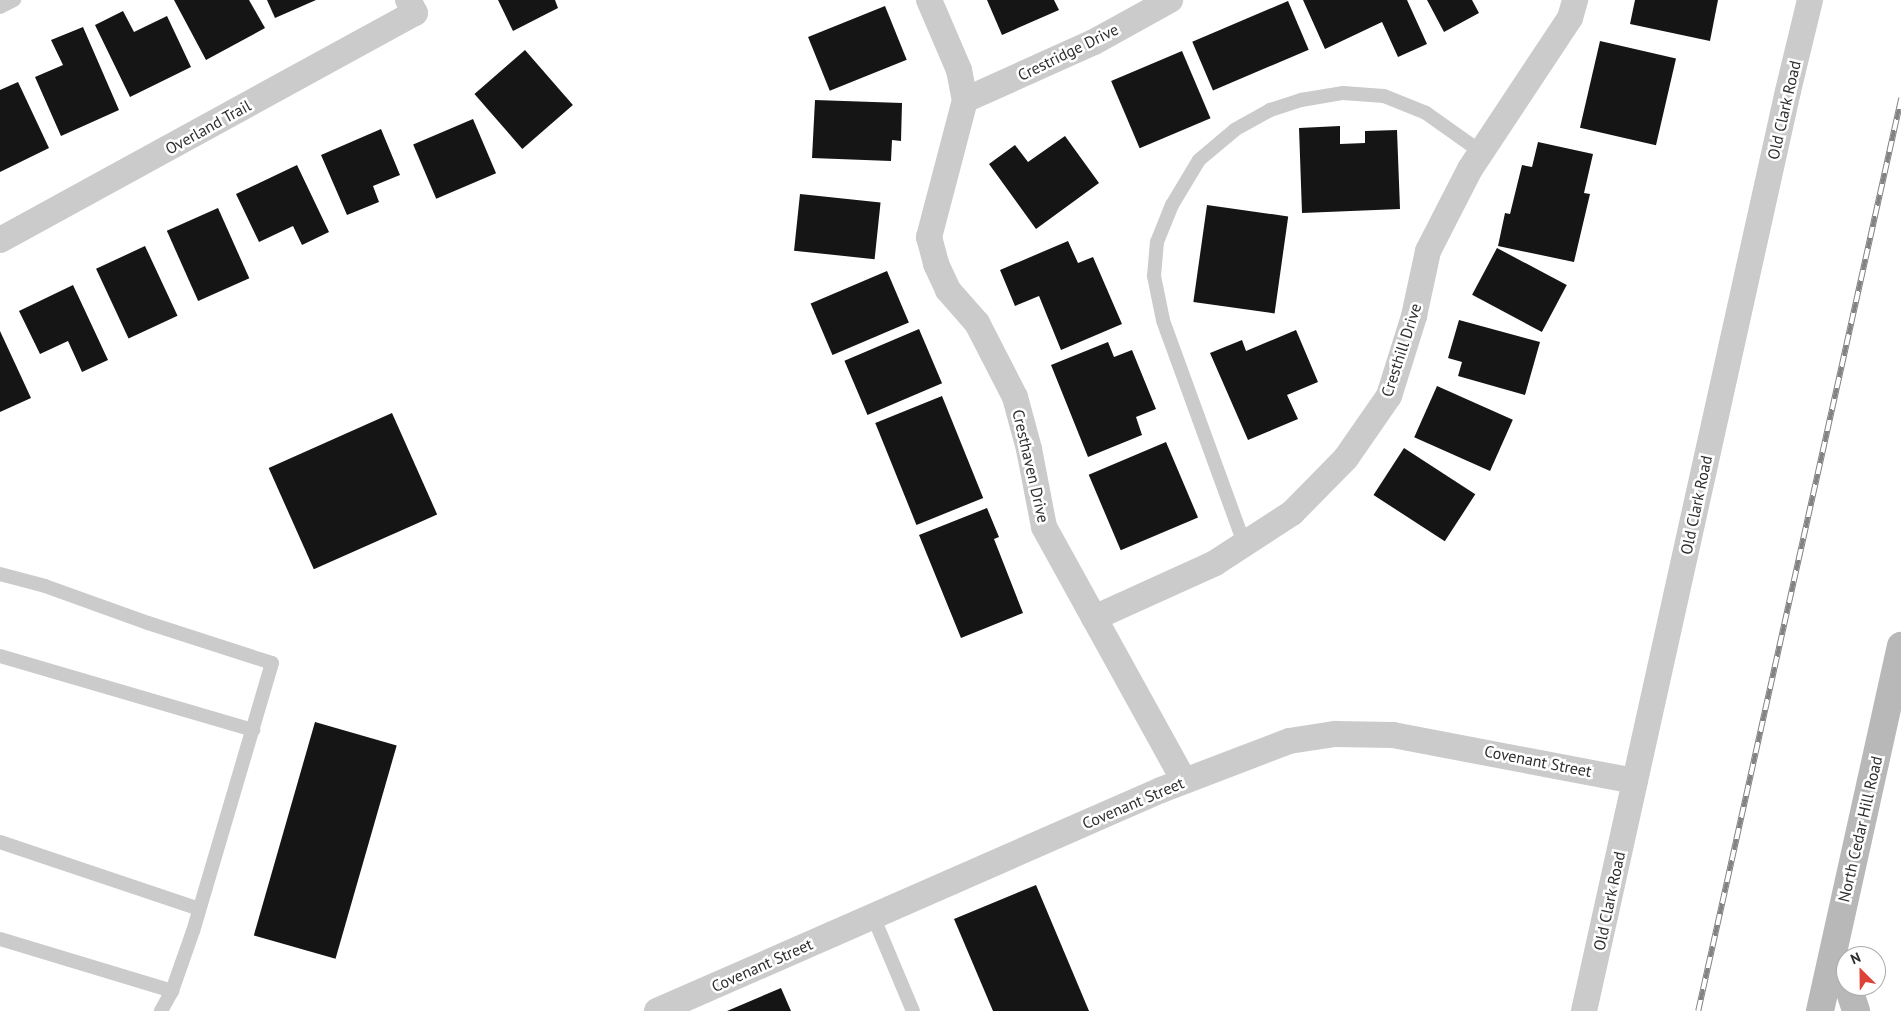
<!DOCTYPE html>
<style>
body{margin:0}
#map{position:relative;width:1901px;height:1011px;overflow:hidden;background:#fff;font-family:"PT Sans",sans-serif}
div>[style]{position:absolute}
[style*='--x']{left:calc(var(--x)*1px);top:calc(var(--y)*1px);width:calc(var(--w)*1px);rotate:calc(var(--a)*1deg)}
.building>*{inset:0;background:#151515;transform-origin:0 0}
.lane>*{height:14px;margin:-7px;padding:0 7px;transform-origin:7px;border-radius:7px;background:#cbcbcb}
.street>*{height:26px;margin:-13px;padding:0 13px;transform-origin:13px;border-radius:13px;background:#cbcbcb}
.secondary>*{height:28px;margin:-14px;padding:0 14px;transform-origin:14px;border-radius:14px;background:#b8b8b8}
.rail>*{height:5.5px;margin-top:-2.75px;transform-origin:0;background:repeating-linear-gradient(90deg,#fff 0 11px,#838383 0 22px);box-sizing:border-box;border-block:1px solid #838383}
span{translate:-50% -50%;white-space:nowrap;text-align:center;line-height:1.15;-webkit-text-stroke:5px #fff;paint-order:stroke}
.street-label{font-size:16px;color:#2e2e2e}
.north{position:absolute;left:1836px;top:946px;width:50px;height:50px;box-sizing:border-box;background:#fff;border:1px solid #ababab;border-radius:50%;rotate:337deg;font-size:14px;font-weight:700;line-height:20px;text-align:center;color:#2e2e2e}
.north::after{content:'';display:block;margin:auto;width:18px;height:22px;background:#de4236;clip-path:polygon(50% 0,100% 100%,50% 72%,0 100%)}
</style>
<div id="map">
<div class="building">
<div style="clip-path:polygon(174px 0,249px 0,265px 28px,206px 60px)"></div>
<div style="clip-path:polygon(267px 0,316px 0,275px 18px)"></div>
<div style="clip-path:polygon(498px 0,555px 0,558px 8px,513px 31px)"></div>
<div style="clip-path:polygon(987px 0,1054px 0,1059px 10px,1002px 35px)"></div>
<div style="clip-path:polygon(1303px 0,1407px 0,1427px 44px,1398px 57px,1382px 22px,1325px 49px)"></div>
<div style="clip-path:polygon(1427px 0,1472px 0,1479px 13px,1444px 32px)"></div>
<div style="clip-path:polygon(1635px 0,1718px 0,1710px 41px,1630px 24px)"></div>
<div style="left:1288px;top:1px;width:53px;height:104px;rotate:67deg"></div>
<div style="left:885px;top:6px;width:58px;height:83px;rotate:68deg"></div>
<div style="clip-path:polygon(123px 11px,134px 32px,167px 16px,191px 67px,130px 97px,95px 25px)"></div>
<div style="clip-path:polygon(83px 27px,119px 110px,61px 136px,35px 77px,63px 65px,51px 40px)"></div>
<div style="left:1600px;top:41px;width:78px;height:89px;rotate:13deg"></div>
<div style="left:525px;top:50px;width:73px;height:67px;rotate:49deg"></div>
<div style="left:1182px;top:51px;width:73px;height:77px;rotate:67deg"></div>
<div style="clip-path:polygon(18px 82px,49px 148px,0 172px,0 90px)"></div>
<div style="clip-path:polygon(815px 100px,902px 103px,901px 141px,892px 140px,891px 161px,812px 158px)"></div>
<div style="left:473px;top:119px;width:59px;height:65px;rotate:67deg"></div>
<div style="clip-path:polygon(1340px 126px,1340px 144px,1365px 143px,1365px 131px,1397px 130px,1400px 209px,1302px 213px,1299px 128px)"></div>
<div style="clip-path:polygon(381px 129px,400px 175px,373px 186px,379px 202px,347px 215px,321px 155px)"></div>
<div style="clip-path:polygon(1065px 136px,1099px 183px,1036px 229px,989px 164px,1015px 145px,1028px 162px)"></div>
<div style="clip-path:polygon(1538px 142px,1593px 154px,1584px 193px,1590px 194px,1574px 262px,1498px 246px,1505px 213px,1510px 214px,1522px 165px,1532px 167px)"></div>
<div style="clip-path:polygon(297px 165px,329px 232px,302px 245px,293px 226px,259px 242px,236px 194px)"></div>
<div style="left:800px;top:194px;width:81px;height:57px;rotate:6deg"></div>
<div style="left:1207px;top:205px;width:82px;height:98px;rotate:8deg"></div>
<div style="left:218px;top:208px;width:77px;height:56px;rotate:66deg"></div>
<div style="clip-path:polygon(1068px 241px,1078px 263px,1093px 257px,1122px 324px,1061px 350px,1039px 296px,1015px 306px,1000px 270px)"></div>
<div style="left:145px;top:246px;width:77px;height:54px;rotate:65deg"></div>
<div style="left:1497px;top:248px;width:79px;height:53px;rotate:28deg"></div>
<div style="left:887px;top:271px;width:56px;height:83px;rotate:67deg"></div>
<div style="clip-path:polygon(73px 285px,108px 360px,82px 372px,68px 341px,40px 354px,19px 311px)"></div>
<div style="clip-path:polygon(1459px 320px,1540px 342px,1525px 395px,1458px 376px,1462px 362px,1448px 358px)"></div>
<div style="left:919px;top:329px;width:59px;height:81px;rotate:67deg"></div>
<div style="clip-path:polygon(1296px 330px,1318px 382px,1287px 395px,1298px 419px,1248px 440px,1210px 353px,1242px 340px,1246px 351px)"></div>
<div style="clip-path:polygon(0 331px,31px 398px,0 412px)"></div>
<div style="clip-path:polygon(1108px 342px,1114px 357px,1132px 350px,1156px 409px,1136px 417px,1142px 435px,1088px 457px,1051px 365px)"></div>
<div style="left:1437px;top:386px;width:83px;height:56px;rotate:24deg"></div>
<div style="left:942px;top:396px;width:110px;height:72px;rotate:68deg"></div>
<div style="left:392px;top:413px;width:111px;height:135px;rotate:66deg"></div>
<div style="left:1166px;top:442px;width:82px;height:84px;rotate:67deg"></div>
<div style="left:1404px;top:448px;width:85px;height:56px;rotate:33deg"></div>
<div style="clip-path:polygon(987px 508px,999px 537px,994px 539px,1023px 613px,961px 638px,919px 535px)"></div>
<div style="left:315px;top:722px;width:85px;height:222px;rotate:16deg"></div>
<div style="clip-path:polygon(1036px 885px,1089px 1011px,993px 1011px,954px 919px)"></div>
<div style="clip-path:polygon(781px 988px,791px 1011px,727px 1011px)"></div>
</div>
<div class="lane">
<div style="--x:0;--y:7;--w:16;--a:-27"></div>
<div style="--x:1244;--y:543;--w:237;--a:-110"></div>
<div style="--x:1163;--y:320;--w:45;--a:-101.6"></div>
<div style="--x:1154;--y:276;--w:34;--a:-85"></div>
<div style="--x:1157;--y:242;--w:40;--a:-68"></div>
<div style="--x:1172;--y:205;--w:52;--a:-59"></div>
<div style="--x:1199;--y:160;--w:48;--a:-40"></div>
<div style="--x:1236;--y:129;--w:39;--a:-29"></div>
<div style="--x:1270;--y:110;--w:33;--a:-18"></div>
<div style="--x:1301;--y:100;--w:43;--a:-9.5"></div>
<div style="--x:1343;--y:93;--w:41;--a:4.2"></div>
<div style="--x:1384;--y:96;--w:45;--a:22"></div>
<div style="--x:1426;--y:113;--w:67;--a:35.3"></div>
<div style="--x:0;--y:574;--w:47;--a:14.9"></div>
<div style="--x:45;--y:586;--w:109;--a:19.8"></div>
<div style="--x:148;--y:623;--w:130;--a:17.9"></div>
<div style="--x:272;--y:663;--w:279;--a:106.4"></div>
<div style="--x:193;--y:931;--w:64;--a:109.3"></div>
<div style="--x:172;--y:991;--w:23;--a:119"></div>
<div style="--x:0;--y:656;--w:264;--a:16.3"></div>
<div style="--x:0;--y:842;--w:210;--a:18.6"></div>
<div style="--x:873;--y:916;--w:103;--a:67.2"></div>
<div style="--x:0;--y:939;--w:180;--a:16.8"></div>
</div>
<div class="street">
<div style="--x:929;--y:0;--w:76;--a:66.8"></div>
<div style="--x:959;--y:70;--w:31;--a:79"></div>
<div style="--x:965;--y:100;--w:142;--a:104.7"></div>
<div style="--x:929;--y:237;--w:28;--a:75"></div>
<div style="--x:936;--y:264;--w:29;--a:65"></div>
<div style="--x:948;--y:290;--w:44;--a:48.7"></div>
<div style="--x:977;--y:323;--w:83;--a:62.8"></div>
<div style="--x:1015;--y:397;--w:54;--a:74.9"></div>
<div style="--x:1029;--y:449;--w:79;--a:79.1"></div>
<div style="--x:1044;--y:527;--w:290;--a:61.1"></div>
<div style="--x:965;--y:100;--w:141;--a:-24.2"></div>
<div style="--x:1094;--y:42;--w:87;--a:-28.9"></div>
<div style="--x:0;--y:240;--w:473;--a:-28.7"></div>
<div style="--x:415;--y:13;--w:15;--a:-118"></div>
<div style="--x:1094;--y:618;--w:133;--a:-24.4"></div>
<div style="--x:1215;--y:563;--w:92;--a:-33"></div>
<div style="--x:1292;--y:513;--w:77;--a:-45.5"></div>
<div style="--x:1346;--y:458;--w:75;--a:-55.3"></div>
<div style="--x:1389;--y:396;--w:84;--a:-72.6"></div>
<div style="--x:1414;--y:316;--w:66;--a:-77.8"></div>
<div style="--x:1428;--y:251;--w:92;--a:-62.9"></div>
<div style="--x:1470;--y:169;--w:181;--a:-56.5"></div>
<div style="--x:1570;--y:18;--w:19;--a:-74"></div>
<div style="--x:657;--y:1011;--w:550;--a:-23.68"></div>
<div style="--x:1161;--y:790;--w:137;--a:-20.9"></div>
<div style="--x:1289;--y:741;--w:47;--a:-8.7"></div>
<div style="--x:1335;--y:734;--w:58;--a:1"></div>
<div style="--x:1393;--y:735;--w:246;--a:10.8"></div>
<div style="--x:1584;--y:1011;--w:942;--a:-77.5"></div>
<div style="--x:1788;--y:91;--w:94;--a:-76.4"></div>
</div>
<div class="secondary">
<div style="--x:1848;--y:986;--w:26;--a:72"></div>
<div style="--x:1820;--y:1011;--w:374;--a:-77.5"></div>
</div>
<div class="rail">
<div style="--x:1698;--y:1011;--w:935;--a:-77.46"></div>
</div>
<div class="street-label">
<span style="left:1068px;top:52px;rotate:-26deg">Crestridge Drive</span>
<span style="left:1784px;top:110px;rotate:-77deg">Old Clark Road</span>
<span style="left:208px;top:127px;rotate:-29deg">Overland Trail</span>
<span style="left:1401px;top:350px;rotate:-72deg">Cresthill Drive</span>
<span style="left:1031px;top:466px;rotate:77deg">Cresthaven Drive</span>
<span style="left:1696px;top:505px;rotate:-78deg">Old Clark Road</span>
<span style="left:1538px;top:761px;rotate:11deg">Covenant Street</span>
<span style="left:1133px;top:803px;rotate:-23deg">Covenant Street</span>
<span style="left:1860px;top:829px;rotate:-77deg">North Cedar Hill Road</span>
<span style="left:1609px;top:901px;rotate:-78deg">Old Clark Road</span>
<span style="left:762px;top:965px;rotate:-24deg">Covenant Street</span>
</div>
<div class="north">N</div>
</div>
